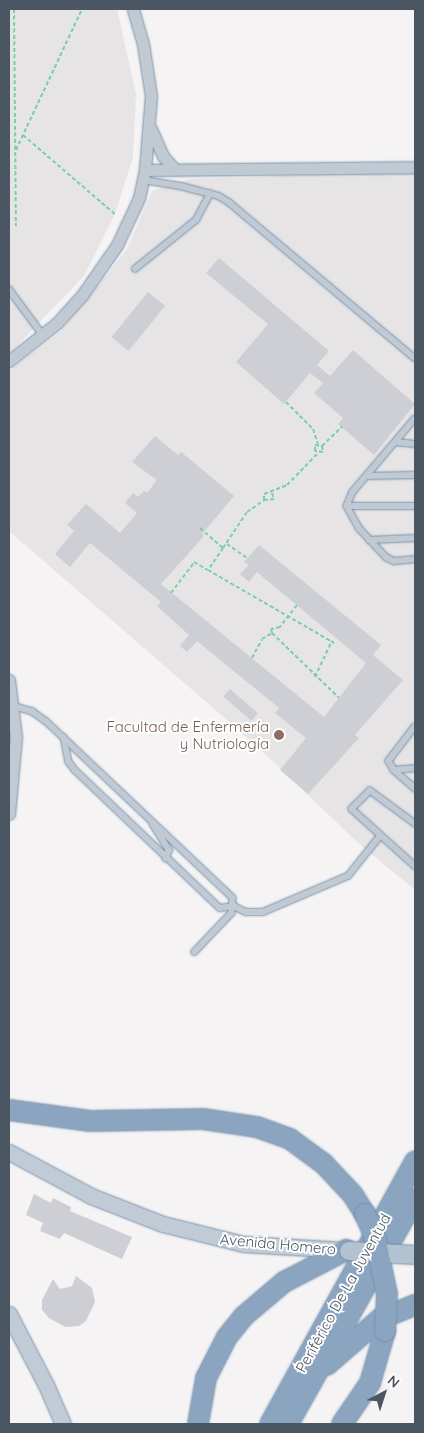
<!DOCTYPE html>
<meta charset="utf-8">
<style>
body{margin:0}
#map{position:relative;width:424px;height:1433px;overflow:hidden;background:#f5f3f3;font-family:Quicksand,sans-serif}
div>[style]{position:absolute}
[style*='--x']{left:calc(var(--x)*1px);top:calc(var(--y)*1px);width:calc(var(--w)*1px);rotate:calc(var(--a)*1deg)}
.education>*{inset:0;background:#e6e4e5}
.building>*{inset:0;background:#cdcfd5;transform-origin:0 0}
.path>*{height:2px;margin-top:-1px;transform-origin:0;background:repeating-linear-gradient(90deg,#7ad0a6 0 4px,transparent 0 6.5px)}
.roads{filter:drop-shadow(0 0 1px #7690ad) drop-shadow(0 0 1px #7690ad)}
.lane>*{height:5.5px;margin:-2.75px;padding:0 2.75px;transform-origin:2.75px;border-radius:2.75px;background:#c1cad2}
.street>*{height:11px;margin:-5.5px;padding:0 5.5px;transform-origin:5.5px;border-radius:5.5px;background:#c1cad2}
.secondary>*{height:15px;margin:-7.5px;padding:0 7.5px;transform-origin:7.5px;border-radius:7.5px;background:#c1cbd6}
.highway>*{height:20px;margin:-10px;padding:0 10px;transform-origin:10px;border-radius:10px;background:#8ba5c1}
.bridges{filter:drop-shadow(0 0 1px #7690ad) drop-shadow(0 0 1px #7690ad)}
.primary-bridge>*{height:18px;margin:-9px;padding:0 9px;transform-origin:9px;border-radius:9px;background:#b3c2d1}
.highway-bridge>*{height:20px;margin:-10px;padding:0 10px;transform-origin:10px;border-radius:10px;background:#8ba5c1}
.dots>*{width:14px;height:14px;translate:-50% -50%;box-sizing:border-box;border:2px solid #fff;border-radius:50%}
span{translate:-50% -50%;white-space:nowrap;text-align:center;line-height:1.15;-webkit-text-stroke:4px #fff;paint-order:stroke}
.education-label{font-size:15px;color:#785e54}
.right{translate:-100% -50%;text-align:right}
.street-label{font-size:15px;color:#4a5661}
.frame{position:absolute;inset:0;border:10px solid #4a5661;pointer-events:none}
.north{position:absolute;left:359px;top:1368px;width:50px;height:50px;-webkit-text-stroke:4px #fff;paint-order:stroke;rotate:40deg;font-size:14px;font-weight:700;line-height:20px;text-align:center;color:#4a5661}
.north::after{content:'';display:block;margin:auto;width:18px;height:22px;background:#4a5661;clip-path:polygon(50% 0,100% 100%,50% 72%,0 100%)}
</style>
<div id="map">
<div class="education">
<div style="clip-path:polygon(9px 9px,117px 9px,136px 94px,133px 157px,115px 214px,84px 276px,9px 354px)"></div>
<div style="clip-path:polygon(415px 172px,415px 890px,357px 842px,258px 747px,9px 531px,9px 371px,61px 331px,97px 287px,127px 249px,152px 191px,190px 179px)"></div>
</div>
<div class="building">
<div style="clip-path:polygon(219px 258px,329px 351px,317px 365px,330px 376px,353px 350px,415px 404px,374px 455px,338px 424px,343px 418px,314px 393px,323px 383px,310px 373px,284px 404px,236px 362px,268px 324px,206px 273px)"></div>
<div style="left:148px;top:292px;width:22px;height:58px;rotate:39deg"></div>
<div style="clip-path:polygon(155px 436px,178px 455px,181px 452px,234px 496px,202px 534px,204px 536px,161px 584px,324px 717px,366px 663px,257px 572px,249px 582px,240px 574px,249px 565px,244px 562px,259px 545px,381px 645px,373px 655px,403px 680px,355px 735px,359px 738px,349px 749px,308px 794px,280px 770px,306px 738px,275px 713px,279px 708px,197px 641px,187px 652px,180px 646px,189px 635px,157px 606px,161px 602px,90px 543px,70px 567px,55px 554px,74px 531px,67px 525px,86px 504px,120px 533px,137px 513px,125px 503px,133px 493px,138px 497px,144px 491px,147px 493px,157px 480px,132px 462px)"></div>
<div style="left:230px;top:689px;width:37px;height:10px;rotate:41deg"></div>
<div style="clip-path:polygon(34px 1194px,51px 1203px,53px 1198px,71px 1207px,70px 1211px,132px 1237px,122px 1259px,64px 1233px,60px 1239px,40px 1231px,43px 1223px,26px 1215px)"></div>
<div style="clip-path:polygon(76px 1276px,92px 1288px,95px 1302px,86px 1321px,79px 1326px,65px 1327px,49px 1318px,42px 1310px,42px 1300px,53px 1279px,60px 1289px,72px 1286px)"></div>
</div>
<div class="path">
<div style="--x:14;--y:9;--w:217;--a:89.5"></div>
<div style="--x:23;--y:135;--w:121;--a:40.7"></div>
<div style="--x:16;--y:150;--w:156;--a:-64.9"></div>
<div style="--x:286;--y:402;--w:38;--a:45"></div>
<div style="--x:313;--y:429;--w:16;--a:72"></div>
<div style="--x:322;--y:446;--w:6;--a:81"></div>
<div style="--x:323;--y:452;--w:8;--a:-173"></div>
<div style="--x:315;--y:451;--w:6;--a:-90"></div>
<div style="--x:315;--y:445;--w:7;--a:8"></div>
<div style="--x:322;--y:446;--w:28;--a:-44"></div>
<div style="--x:272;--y:493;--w:6;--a:72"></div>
<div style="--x:274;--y:499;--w:10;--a:174"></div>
<div style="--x:264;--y:500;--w:6;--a:-90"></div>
<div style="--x:264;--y:494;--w:25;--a:-21"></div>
<div style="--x:287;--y:485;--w:45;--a:-45.9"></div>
<div style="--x:200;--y:528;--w:30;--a:41"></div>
<div style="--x:223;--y:548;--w:43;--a:-56.3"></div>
<div style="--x:247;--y:512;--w:21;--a:-35"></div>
<div style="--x:227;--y:544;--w:24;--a:35"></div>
<div style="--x:223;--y:548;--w:27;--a:124"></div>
<div style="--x:208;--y:570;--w:146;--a:30.1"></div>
<div style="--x:171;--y:593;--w:39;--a:-53"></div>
<div style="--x:194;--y:562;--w:16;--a:30"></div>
<div style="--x:297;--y:605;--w:28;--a:128"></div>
<div style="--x:280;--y:627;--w:9;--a:167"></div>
<div style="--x:271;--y:629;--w:4;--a:76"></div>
<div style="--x:272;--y:633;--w:93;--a:44.1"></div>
<div style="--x:252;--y:658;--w:21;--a:-62"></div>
<div style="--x:262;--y:639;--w:12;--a:-31"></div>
<div style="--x:315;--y:677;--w:40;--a:-65"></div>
</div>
<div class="roads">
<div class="lane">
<div style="--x:143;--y:180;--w:38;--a:9"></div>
<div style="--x:181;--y:186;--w:39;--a:15"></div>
<div style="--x:219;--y:196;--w:13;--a:32"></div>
<div style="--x:230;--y:203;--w:241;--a:40"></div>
<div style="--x:135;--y:269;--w:78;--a:-38.8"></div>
<div style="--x:196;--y:220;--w:30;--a:-62"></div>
<div style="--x:9;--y:289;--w:57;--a:53.5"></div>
<div style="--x:415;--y:419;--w:96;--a:130.3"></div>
<div style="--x:353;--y:492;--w:15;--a:113"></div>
<div style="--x:347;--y:506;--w:25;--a:61"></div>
<div style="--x:359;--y:528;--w:40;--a:47"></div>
<div style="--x:386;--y:557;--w:9;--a:27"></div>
<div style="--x:394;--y:561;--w:21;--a:-5"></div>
<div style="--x:396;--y:442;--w:19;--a:6"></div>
<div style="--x:367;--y:476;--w:48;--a:-1.2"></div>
<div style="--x:347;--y:506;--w:68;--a:0"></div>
<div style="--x:369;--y:540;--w:46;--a:-2.5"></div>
<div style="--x:13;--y:706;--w:20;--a:15"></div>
<div style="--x:32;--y:711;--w:17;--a:36"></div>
<div style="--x:46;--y:721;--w:257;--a:43.4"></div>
<div style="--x:233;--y:898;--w:15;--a:94"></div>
<div style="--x:232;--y:913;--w:54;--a:133.5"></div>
<div style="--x:415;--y:727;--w:43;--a:127.4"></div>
<div style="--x:389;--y:761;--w:10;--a:61"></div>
<div style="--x:394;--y:770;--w:28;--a:41"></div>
<div style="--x:64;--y:737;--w:25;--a:79"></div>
<div style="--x:69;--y:762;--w:10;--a:53"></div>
<div style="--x:75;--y:770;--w:200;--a:43.6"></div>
<div style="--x:220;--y:908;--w:14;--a:-8"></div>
<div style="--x:234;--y:906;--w:13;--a:27"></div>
<div style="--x:246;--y:912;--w:17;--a:0"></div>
<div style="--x:263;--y:912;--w:92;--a:-23"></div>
<div style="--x:348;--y:876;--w:51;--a:-51.3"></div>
<div style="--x:394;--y:770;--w:21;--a:-5"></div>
<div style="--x:153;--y:824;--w:31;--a:58"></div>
<div style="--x:169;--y:850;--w:9;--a:108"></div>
<div style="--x:415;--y:824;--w:56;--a:-143.7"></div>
<div style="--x:370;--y:791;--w:25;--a:135"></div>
<div style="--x:352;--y:809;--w:85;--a:42.1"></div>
</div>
<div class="street">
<div style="--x:151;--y:129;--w:30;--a:66"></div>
<div style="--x:163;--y:156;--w:18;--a:49"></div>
<div style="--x:145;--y:170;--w:270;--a:-0.6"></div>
<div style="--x:9;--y:361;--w:61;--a:-38.4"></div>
<div style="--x:57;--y:323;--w:39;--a:-48"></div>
<div style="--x:83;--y:294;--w:60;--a:-55.2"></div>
<div style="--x:117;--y:245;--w:52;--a:-64.9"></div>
<div style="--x:139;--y:198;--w:29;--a:-78"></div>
<div style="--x:145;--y:170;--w:74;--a:-85.4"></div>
<div style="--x:151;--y:96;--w:53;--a:-98.7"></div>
<div style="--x:143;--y:44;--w:36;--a:-106"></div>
<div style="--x:9;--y:680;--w:57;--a:83"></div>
<div style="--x:16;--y:737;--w:77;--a:95.2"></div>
</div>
<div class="secondary">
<div style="--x:9;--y:1152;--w:93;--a:28.2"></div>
<div style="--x:91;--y:1196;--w:77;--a:21.3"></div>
<div style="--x:163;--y:1224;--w:83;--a:13.9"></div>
<div style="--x:244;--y:1244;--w:101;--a:3.4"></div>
<div style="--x:9;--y:1314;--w:80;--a:62.5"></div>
<div style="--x:46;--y:1385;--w:43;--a:66.4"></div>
</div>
<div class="highway">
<div style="--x:9;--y:1110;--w:82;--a:7.7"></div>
<div style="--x:90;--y:1121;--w:113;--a:-1"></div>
<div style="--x:203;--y:1119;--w:55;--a:8.4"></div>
<div style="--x:257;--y:1127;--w:35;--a:20"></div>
<div style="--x:290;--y:1139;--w:42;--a:36.3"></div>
<div style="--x:324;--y:1164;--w:42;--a:46.9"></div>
<div style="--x:353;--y:1195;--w:22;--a:58"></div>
<div style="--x:327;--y:1365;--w:70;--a:-41"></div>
<div style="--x:380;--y:1319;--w:38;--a:-22"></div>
<div style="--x:198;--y:1424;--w:47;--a:-80.1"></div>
<div style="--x:206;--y:1378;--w:46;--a:-62.9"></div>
<div style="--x:227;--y:1337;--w:27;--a:-51"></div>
<div style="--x:244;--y:1316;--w:52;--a:-40.4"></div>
<div style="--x:284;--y:1282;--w:70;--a:-27.3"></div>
<div style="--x:270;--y:1424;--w:300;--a:-61.1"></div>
<div style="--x:288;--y:1424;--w:258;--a:-60.6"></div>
<div style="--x:342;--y:1424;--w:50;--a:-55.7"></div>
<div style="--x:370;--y:1383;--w:54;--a:-73.9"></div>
</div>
</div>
<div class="bridges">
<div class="primary-bridge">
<div style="--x:349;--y:1251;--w:66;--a:3.5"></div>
</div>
<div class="highway-bridge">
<div style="--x:365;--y:1214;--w:25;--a:67"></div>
<div style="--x:375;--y:1237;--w:58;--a:78.1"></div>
<div style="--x:387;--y:1294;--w:37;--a:93"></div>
</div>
</div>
<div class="dots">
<div style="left:279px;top:735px;background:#8d6e63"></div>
</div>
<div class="education-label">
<span class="right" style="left:269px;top:735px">Facultad de Enfermería<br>y Nutriología</span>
</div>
<div class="street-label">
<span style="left:278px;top:1244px;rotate:5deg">Avenida Homero</span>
<span style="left:343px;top:1293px;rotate:-61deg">Periférico De La Juventud</span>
</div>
<div class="frame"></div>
<div class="north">N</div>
</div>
